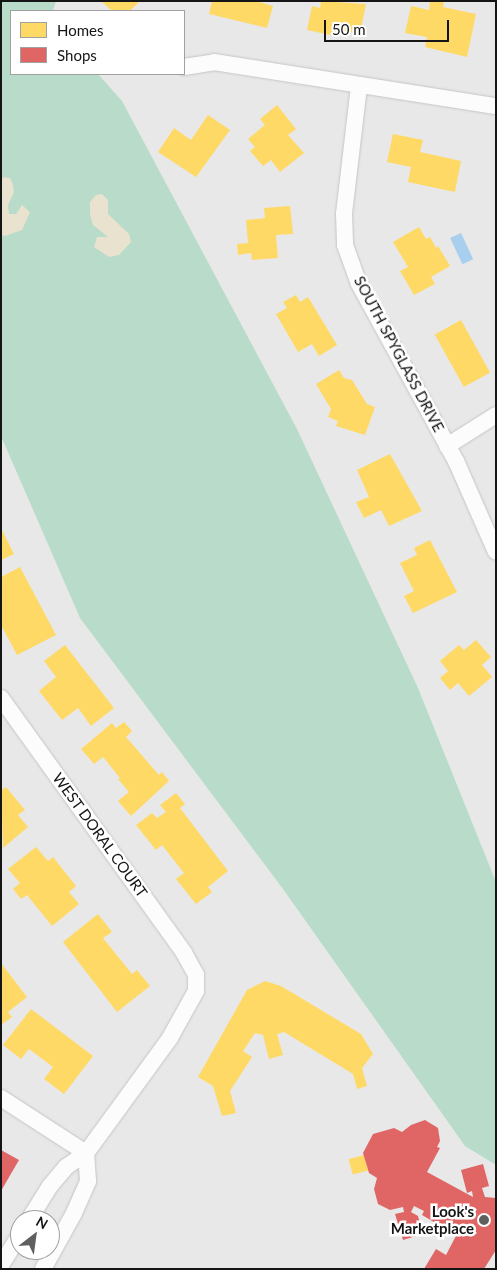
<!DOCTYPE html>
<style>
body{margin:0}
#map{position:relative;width:497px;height:1270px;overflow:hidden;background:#e8e8e8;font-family:Lato,sans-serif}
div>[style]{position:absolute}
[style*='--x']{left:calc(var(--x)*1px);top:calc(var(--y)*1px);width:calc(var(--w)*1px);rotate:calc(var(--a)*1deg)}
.green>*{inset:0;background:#b9dcca}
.sand>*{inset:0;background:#e8e2ce}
.water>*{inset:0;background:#a8d0ee;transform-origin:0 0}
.homes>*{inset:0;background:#ffd966;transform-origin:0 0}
.shops>*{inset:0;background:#e06666}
.roads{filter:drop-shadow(0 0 1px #c5c5c5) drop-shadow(0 0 1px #c5c5c5)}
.minor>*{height:16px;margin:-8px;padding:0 8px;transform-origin:8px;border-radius:8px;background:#fcfcfc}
.dots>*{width:14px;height:14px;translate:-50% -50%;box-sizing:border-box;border:2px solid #fff;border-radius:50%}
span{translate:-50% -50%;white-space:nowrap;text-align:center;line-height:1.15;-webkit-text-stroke:5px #fff;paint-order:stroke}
.street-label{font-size:15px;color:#151516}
.poi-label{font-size:15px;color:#151516;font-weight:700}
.right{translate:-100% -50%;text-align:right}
.frame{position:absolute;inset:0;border:2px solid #151516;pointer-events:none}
.legend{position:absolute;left:10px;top:10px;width:175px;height:65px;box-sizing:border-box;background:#fff;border:1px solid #a1a1a2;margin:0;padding:6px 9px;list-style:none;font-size:15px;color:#151516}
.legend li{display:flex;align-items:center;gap:10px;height:25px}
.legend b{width:25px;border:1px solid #a1a1a2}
.north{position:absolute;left:10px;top:1210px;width:50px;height:50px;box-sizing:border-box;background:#fff;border:1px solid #a1a1a2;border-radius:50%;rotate:30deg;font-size:14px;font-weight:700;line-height:20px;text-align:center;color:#151516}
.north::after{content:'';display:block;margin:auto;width:18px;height:22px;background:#5f5f60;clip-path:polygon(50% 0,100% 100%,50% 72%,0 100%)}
.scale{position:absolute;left:324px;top:20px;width:125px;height:22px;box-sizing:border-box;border:2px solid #151516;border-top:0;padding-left:6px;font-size:15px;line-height:18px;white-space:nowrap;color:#151516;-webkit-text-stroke:4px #fff;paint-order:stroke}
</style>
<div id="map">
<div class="green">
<div style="clip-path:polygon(1px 1px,56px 1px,53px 11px,11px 11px,11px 74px,98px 74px,122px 101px,297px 429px,418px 688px,496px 882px,496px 1165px,465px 1146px,283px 889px,80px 618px,1px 436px)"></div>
</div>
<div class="sand">
<div style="clip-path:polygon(4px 177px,10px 178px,13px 185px,14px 192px,8px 205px,9px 214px,16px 214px,22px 205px,30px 212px,22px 230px,5px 236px,1px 235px,1px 179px)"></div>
<div style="clip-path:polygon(102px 194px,108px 200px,108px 214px,129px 234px,131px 242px,119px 255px,109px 257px,94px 247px,97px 237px,108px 237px,93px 225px,90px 215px,90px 202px,96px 195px)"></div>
</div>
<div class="water">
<div style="left:461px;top:233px;width:29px;height:12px;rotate:65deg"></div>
</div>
<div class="homes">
<div style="clip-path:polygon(101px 1px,140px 1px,130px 11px,112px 11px)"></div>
<div style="clip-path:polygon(212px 1px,256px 1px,273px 6px,267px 28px,209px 14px)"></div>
<div style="clip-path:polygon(321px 1px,366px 4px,360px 34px,337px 29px,335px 36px,307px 30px,312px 6px,320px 8px)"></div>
<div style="clip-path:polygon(430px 1px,444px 1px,443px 7px,476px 14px,467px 57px,425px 47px,427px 37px,405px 33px,411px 6px,429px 10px)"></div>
<div style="clip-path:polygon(277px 105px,296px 129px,288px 135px,304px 153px,280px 172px,271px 160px,263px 166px,250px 151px,255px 147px,248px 139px,265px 125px,260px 119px)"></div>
<div style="clip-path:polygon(208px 115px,230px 130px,196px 177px,158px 152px,174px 128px,191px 140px)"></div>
<div style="clip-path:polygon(393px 134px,423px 140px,420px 152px,461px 161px,455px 192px,408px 182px,411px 167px,387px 162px)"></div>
<div style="clip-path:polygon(290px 206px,293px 234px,276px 235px,278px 258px,252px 260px,251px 253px,238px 255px,237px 244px,248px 243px,246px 220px,265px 218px,264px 208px)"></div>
<div style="clip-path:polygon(419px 227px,426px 239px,430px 237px,436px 248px,438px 246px,450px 266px,431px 277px,435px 284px,414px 295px,400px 271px,408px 267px,393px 242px)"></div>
<div style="clip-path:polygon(296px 295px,300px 302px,308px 297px,337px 345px,319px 356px,312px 344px,298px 352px,276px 314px,287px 308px,283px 302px)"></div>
<div style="left:461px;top:320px;width:60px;height:30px;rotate:61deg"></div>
<div style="clip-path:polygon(339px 370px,344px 378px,352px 380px,367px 404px,375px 407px,365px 435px,336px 426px,338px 421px,328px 417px,331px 409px,316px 384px)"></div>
<div style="clip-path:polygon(390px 454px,422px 511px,389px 526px,381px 510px,364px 518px,356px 502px,369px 497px,357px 470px)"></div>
<div style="clip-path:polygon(1px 528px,14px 554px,1px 560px)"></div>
<div style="clip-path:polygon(430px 540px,457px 592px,413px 613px,404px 596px,414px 591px,400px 563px,417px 555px,414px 548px)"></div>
<div style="clip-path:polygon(20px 567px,56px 635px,17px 655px,1px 625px,1px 577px)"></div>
<div style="clip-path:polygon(476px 640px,491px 657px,482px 665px,492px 677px,469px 696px,458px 683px,450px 690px,440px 678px,448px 671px,440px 661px,459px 645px,464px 650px)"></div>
<div style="clip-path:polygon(65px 645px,114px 708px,91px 726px,78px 708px,62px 720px,39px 691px,56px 677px,44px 661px)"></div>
<div style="clip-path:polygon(124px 722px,132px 731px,126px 737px,159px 775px,162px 772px,169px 781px,131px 816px,118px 801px,129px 792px,118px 779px,120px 778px,103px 757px,94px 764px,81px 749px,112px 723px,116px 728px)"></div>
<div style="clip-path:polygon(6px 787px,25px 810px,18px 815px,28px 827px,3px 848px,1px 790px)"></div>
<div style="clip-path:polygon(176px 793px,185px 804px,180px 808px,228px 871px,208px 887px,212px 892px,196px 904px,176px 879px,184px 873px,162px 845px,156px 850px,136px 825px,152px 813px,157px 818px,166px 812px,160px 805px)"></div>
<div style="clip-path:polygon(36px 847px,48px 861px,53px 857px,76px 886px,69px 892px,79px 904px,52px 926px,27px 895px,21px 899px,13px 889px,20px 883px,8px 869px)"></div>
<div style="clip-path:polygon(98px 914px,112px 932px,103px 938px,132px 974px,137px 970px,150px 986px,117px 1012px,63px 942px)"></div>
<div style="clip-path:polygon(1px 963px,27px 997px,8px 1012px,12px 1017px,1px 1025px)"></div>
<div style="clip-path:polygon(265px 981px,281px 986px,361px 1034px,373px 1054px,362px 1068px,367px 1086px,357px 1089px,353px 1074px,284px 1032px,277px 1034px,283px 1055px,269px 1059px,263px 1035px,255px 1033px,243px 1051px,252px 1057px,230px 1091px,236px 1113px,222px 1116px,213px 1086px,198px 1077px,247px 990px)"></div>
<div style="clip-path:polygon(31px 1009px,93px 1056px,64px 1094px,44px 1079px,53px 1067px,29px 1049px,21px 1059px,3px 1045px)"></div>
<div style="left:364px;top:1155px;width:16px;height:16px;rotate:75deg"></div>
</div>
<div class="shops">
<div style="clip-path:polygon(425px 1120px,438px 1128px,440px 1141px,437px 1147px,440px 1148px,427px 1172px,473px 1197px,472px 1191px,467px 1193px,461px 1170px,483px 1164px,489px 1186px,482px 1188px,485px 1197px,496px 1198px,496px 1250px,484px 1269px,424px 1269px,436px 1249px,446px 1255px,459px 1230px,447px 1224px,444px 1228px,422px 1215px,424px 1211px,414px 1206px,411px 1212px,418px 1216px,423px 1234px,403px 1240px,395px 1214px,404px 1212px,403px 1207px,390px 1210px,378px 1204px,374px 1189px,377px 1178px,369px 1173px,363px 1153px,373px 1134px,394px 1128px,402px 1132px,411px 1125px)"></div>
<div style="clip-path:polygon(1px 1150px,19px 1160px,1px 1191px)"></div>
</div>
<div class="roads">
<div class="minor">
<div style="--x:184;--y:67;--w:30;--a:-9"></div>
<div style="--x:214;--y:62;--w:285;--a:8.9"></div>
<div style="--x:359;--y:86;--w:129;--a:96.7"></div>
<div style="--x:344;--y:214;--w:31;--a:88"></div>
<div style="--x:345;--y:245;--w:41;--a:70.3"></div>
<div style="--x:359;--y:284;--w:202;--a:61.3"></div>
<div style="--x:456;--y:461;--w:99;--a:66.3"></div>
<div style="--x:447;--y:446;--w:58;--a:-32.3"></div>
<div style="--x:1;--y:698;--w:314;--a:54.3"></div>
<div style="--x:184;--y:953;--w:25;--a:61"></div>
<div style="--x:196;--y:975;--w:16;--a:90"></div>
<div style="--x:196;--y:991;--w:54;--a:119"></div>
<div style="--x:170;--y:1038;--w:142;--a:126.1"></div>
<div style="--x:86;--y:1153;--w:24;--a:145"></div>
<div style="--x:66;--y:1167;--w:25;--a:130"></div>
<div style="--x:50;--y:1186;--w:40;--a:122"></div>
<div style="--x:1;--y:1098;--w:101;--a:32.9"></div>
<div style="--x:1;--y:1265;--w:36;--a:-58"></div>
<div style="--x:43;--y:1269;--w:64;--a:-61"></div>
<div style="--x:74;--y:1213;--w:35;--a:-66"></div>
<div style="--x:88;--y:1181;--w:28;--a:-94"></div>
</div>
</div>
<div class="dots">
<div style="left:484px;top:1220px;background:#5f5f60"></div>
</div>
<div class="street-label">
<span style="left:399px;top:354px;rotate:62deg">SOUTH SPYGLASS DRIVE</span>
<span style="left:100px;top:835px;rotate:54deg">WEST DORAL COURT</span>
</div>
<div class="poi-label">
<span class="right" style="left:474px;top:1220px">Look's<br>Marketplace</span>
</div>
<div class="frame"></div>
<ul class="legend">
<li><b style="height:14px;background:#ffd966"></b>Homes</li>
<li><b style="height:14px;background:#e06666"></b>Shops</li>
</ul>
<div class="north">N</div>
<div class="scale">50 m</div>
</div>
